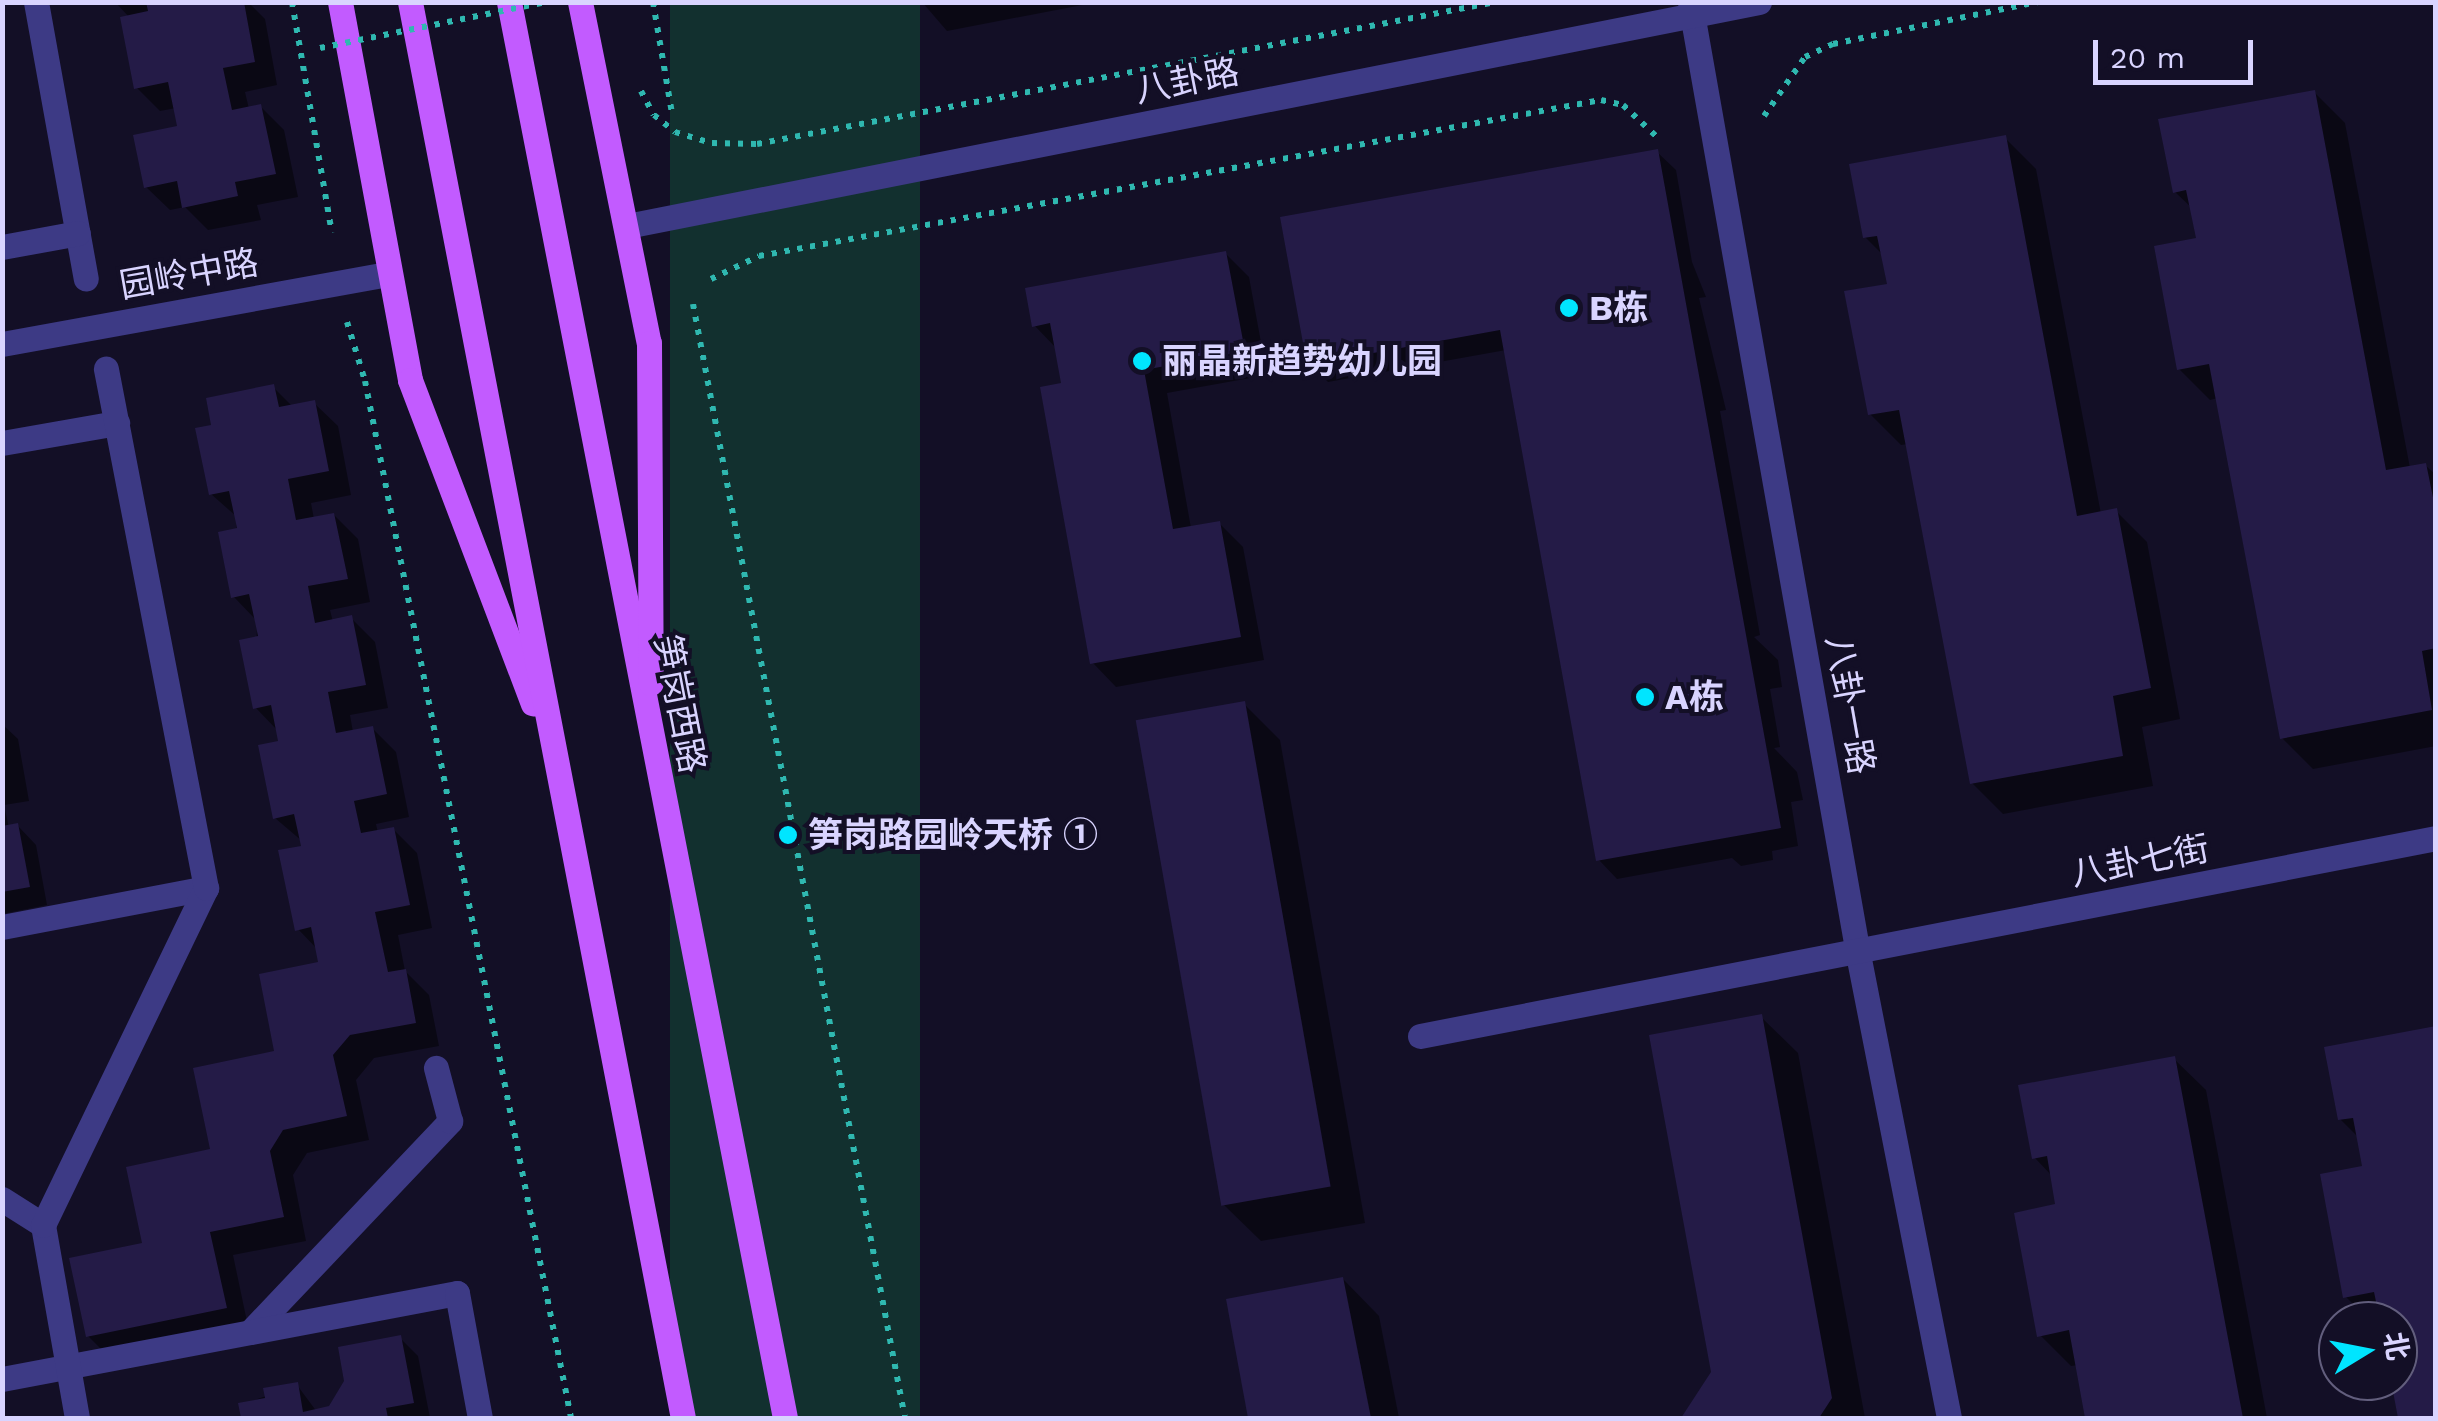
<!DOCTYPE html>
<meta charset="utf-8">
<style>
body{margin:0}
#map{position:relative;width:2438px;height:1421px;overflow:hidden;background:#130f26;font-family:"Work Sans","Noto Sans SC",sans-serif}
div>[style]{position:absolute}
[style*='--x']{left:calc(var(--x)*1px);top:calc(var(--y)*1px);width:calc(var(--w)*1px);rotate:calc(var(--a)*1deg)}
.green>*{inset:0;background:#12302f;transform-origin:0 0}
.shadow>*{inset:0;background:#0007}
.building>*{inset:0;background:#241b47;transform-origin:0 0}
.path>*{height:6px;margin-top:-3px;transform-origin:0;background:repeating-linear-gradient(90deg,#2fb8b0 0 5px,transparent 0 13px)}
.minor>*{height:25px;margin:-12.5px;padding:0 12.5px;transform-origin:12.5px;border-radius:12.5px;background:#3d3a85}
.major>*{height:25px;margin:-12.5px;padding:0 12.5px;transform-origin:12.5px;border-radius:12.5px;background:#c25bff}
.path-bridge>*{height:6px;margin-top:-3px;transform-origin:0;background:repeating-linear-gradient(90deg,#2fb8b0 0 5px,transparent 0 13px)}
.dots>*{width:28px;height:28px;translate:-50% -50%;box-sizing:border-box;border:5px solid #130f26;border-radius:50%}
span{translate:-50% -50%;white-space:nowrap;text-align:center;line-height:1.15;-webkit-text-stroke:8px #130f26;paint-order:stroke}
.street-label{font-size:35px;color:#d9d4ff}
.poi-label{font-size:35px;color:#d9d4ff;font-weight:700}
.left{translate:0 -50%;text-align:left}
.frame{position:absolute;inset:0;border:5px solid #d9d4ff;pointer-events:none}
.north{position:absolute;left:2318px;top:1301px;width:100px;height:100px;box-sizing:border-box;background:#130f26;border:2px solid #625e7d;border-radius:50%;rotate:80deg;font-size:28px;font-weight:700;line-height:40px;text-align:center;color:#d9d4ff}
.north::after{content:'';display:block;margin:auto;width:35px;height:45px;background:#00e5ff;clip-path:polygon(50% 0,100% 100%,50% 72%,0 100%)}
.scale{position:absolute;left:2093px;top:40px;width:160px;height:45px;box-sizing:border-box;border:5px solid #d9d4ff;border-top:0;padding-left:12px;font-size:30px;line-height:35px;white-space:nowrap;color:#d9d4ff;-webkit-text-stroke:8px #130f26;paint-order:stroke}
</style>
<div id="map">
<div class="green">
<div style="left:670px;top:3px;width:250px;height:1440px"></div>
</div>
<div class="shadow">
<div style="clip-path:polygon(115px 2px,248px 2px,265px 19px,277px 85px,245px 92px,249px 109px,261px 107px,284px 130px,298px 197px,257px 205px,261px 220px,208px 230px,185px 207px,170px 210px,146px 187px,180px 128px,176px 108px,160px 111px,137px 88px,130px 18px)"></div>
<div style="clip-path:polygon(922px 2px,1098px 2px,947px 31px)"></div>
<div style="clip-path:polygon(2314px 92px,2345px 123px,2410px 468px,2425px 465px,2436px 475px,2436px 746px,2313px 769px,2282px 738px,2218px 398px,2210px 400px,2179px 369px,2199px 240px,2193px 209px,2175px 192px)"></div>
<div style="clip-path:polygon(2005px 138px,2036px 169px,2101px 514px,2116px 511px,2147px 542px,2180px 719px,2142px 727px,2153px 786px,2003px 814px,1972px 783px,1908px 444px,1901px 445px,1870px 414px,1890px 286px,1884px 256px,1865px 237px)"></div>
<div style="clip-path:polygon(1657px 152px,1676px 170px,1692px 262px,1706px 297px,1699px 298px,1726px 410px,1720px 411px,1760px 635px,1754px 637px,1778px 660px,1782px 687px,1770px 689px,1780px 747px,1774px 748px,1797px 772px,1803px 800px,1791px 802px,1798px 846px,1772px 851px,1773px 860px,1741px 866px,1732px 858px,1617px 879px,1599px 860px,1506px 350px,1328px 382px,1309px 363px)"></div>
<div style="clip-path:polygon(1225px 253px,1249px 277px,1267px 375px,1167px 393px,1191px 528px,1219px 523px,1243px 547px,1264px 660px,1116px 687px,1093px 663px,1064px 385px,1057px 349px,1034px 325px)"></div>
<div style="clip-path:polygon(273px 387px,293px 407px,314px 403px,338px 426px,351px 495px,311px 503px,314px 519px,334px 515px,358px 539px,370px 602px,330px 610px,333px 622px,351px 618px,375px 642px,388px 708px,350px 715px,353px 732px,372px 728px,396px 752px,409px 817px,376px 824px,378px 833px,393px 829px,417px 853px,432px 928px,398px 935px,405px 971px,429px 995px,439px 1046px,374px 1058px,356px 1080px,369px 1140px,307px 1153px,293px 1175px,306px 1241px,233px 1255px,249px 1331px,112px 1360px,88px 1336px,277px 1053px,321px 964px,318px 950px,298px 929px,302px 841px,275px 818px,281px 743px,278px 731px,255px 707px,257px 621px,234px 597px,237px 517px,211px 494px,213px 427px)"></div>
<div style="clip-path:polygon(1244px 704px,1280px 740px,1365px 1223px,1261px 1241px,1224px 1205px)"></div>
<div style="clip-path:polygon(2px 724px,18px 739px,29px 801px,4px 805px,9px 828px,18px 826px,36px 845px,47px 905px,2px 914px)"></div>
<div style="clip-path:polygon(1761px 1017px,1798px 1053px,1865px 1418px,1684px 1418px,1714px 1372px)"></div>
<div style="clip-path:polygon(2436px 1029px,2436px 1418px,2401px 1418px,2394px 1381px,2398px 1321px,2370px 1321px,2346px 1297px,2365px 1168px,2359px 1138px,2340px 1119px)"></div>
<div style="clip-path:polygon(2174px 1059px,2206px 1090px,2267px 1418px,2088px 1418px,2078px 1365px,2071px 1366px,2040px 1335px,2058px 1206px,2053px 1177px,2035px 1158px)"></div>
<div style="clip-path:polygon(1343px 1279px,1379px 1316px,1399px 1418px,1251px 1418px,1228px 1301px)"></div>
<div style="clip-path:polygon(400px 1338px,418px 1356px,430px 1418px,243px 1418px,241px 1405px,297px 1385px,317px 1412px,331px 1409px)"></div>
</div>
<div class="building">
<div style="clip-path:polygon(146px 2px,244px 2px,255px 62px,223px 68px,232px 110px,261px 104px,276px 174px,235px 182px,238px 196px,182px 208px,177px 181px,144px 188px,133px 135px,177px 126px,168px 82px,134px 89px,120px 17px,148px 11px)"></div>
<div style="clip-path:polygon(2315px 90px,2386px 470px,2426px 463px,2436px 512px,2436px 648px,2422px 651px,2432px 710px,2280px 739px,2209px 364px,2177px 370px,2154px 246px,2196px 238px,2186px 190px,2173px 193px,2158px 119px)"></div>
<div style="clip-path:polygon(2006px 135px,2077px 516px,2117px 508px,2151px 688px,2113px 696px,2123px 756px,1970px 784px,1899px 410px,1868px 415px,1844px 291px,1887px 284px,1877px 236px,1863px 238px,1849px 164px)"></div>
<div style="clip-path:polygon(1658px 149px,1781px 828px,1596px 861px,1500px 330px,1307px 365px,1280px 217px)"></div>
<div style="clip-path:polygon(1226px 251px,1245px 351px,1144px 370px,1173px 529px,1220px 521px,1241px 637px,1090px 664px,1040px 387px,1061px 383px,1050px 323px,1032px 327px,1025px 288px)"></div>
<div style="clip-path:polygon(274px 384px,279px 407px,315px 400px,329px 471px,288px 479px,296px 520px,334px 513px,348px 579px,308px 586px,315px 623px,352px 615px,366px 685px,328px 692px,336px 733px,373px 726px,387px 794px,354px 801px,361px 833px,394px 827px,410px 905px,375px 912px,388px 972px,406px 969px,416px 1023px,350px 1035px,333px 1055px,347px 1116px,283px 1130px,270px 1151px,284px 1217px,210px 1232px,227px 1308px,86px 1337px,69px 1258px,142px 1243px,126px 1167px,210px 1149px,193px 1068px,274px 1051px,259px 974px,318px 962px,311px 927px,295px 931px,278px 850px,301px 846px,294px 814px,273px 819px,258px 745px,278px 741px,271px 705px,253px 709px,239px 640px,258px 636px,249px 594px,231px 598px,218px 532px,237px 528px,229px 491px,209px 495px,195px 428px,211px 425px,206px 398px)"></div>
<div style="left:1245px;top:701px;width:493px;height:111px;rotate:80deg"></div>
<div style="clip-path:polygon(18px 823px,30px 887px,2px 892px,2px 826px)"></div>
<div style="clip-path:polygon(1762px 1014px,1832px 1398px,1819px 1418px,1681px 1418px,1711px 1372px,1649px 1035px)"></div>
<div style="clip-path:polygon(2436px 1026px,2436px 1418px,2398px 1418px,2391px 1381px,2398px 1381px,2398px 1321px,2380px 1321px,2374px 1292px,2343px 1298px,2320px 1174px,2362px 1166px,2353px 1118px,2338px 1120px,2324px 1047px)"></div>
<div style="clip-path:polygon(2175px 1056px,2243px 1418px,2085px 1418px,2069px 1330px,2037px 1337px,2014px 1213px,2055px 1204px,2047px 1156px,2032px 1159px,2018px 1085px)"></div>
<div style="clip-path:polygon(1343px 1277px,1371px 1418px,1248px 1418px,1226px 1299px)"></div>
<div style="clip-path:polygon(401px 1335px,414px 1403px,386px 1408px,388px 1418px,241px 1418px,238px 1403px,265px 1398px,263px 1388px,298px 1382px,303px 1412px,329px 1406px,344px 1381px,338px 1347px)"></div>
</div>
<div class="path">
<div style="--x:292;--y:2;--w:234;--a:80.2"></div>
<div style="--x:653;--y:2;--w:113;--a:80.3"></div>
<div style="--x:641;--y:91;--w:27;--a:62"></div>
<div style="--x:654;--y:115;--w:27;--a:39"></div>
<div style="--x:675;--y:132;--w:39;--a:17"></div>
<div style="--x:712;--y:143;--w:45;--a:1.3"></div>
<div style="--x:757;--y:144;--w:753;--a:-10.88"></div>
<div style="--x:1764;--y:116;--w:72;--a:-55.2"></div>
<div style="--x:1805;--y:57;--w:31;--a:-25"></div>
<div style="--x:1833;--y:44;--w:209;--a:-11.6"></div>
<div style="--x:711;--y:279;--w:53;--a:-25.6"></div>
<div style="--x:759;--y:256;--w:856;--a:-10.5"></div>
<div style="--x:1601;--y:100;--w:23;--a:13"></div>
<div style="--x:1623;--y:105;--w:48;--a:43.3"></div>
<div style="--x:693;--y:304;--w:1134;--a:79.23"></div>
<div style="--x:347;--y:322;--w:62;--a:73"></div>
<div style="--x:365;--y:381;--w:1057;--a:78.76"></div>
</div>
<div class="minor">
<div style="--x:36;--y:2;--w:281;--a:79.8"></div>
<div style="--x:1690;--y:2;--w:967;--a:79.99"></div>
<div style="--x:1858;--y:954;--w:473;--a:78.9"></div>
<div style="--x:627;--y:226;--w:1154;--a:-11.19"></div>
<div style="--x:2;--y:247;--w:77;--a:-10.4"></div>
<div style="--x:2;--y:344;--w:391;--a:-10.3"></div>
<div style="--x:2;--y:443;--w:117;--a:-9.9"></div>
<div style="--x:2;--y:927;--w:208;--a:-10.8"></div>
<div style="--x:1420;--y:1036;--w:1035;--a:-11.03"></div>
<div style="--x:2;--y:1199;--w:49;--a:32.4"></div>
<div style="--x:250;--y:1332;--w:291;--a:-46.5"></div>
<div style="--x:450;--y:1121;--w:55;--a:-104.8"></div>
<div style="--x:2;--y:1379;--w:463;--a:-10.7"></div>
<div style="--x:457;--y:1293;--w:127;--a:79.6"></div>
<div style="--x:77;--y:1418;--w:196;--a:-100"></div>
<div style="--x:43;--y:1225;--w:374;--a:-64.2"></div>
<div style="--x:206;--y:888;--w:529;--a:-100.91"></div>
</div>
<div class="major">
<div style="--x:340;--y:2;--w:384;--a:79.5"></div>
<div style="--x:410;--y:380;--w:346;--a:69.2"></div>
<div style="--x:410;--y:2;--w:1442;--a:79.09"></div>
<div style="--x:509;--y:2;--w:1443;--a:78.97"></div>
<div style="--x:580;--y:2;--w:348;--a:78.6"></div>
<div style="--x:649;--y:343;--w:340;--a:89.7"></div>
</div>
<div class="path-bridge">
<div style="--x:320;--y:48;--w:232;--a:-11.5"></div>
</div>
<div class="dots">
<div style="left:1569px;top:308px;background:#00e5ff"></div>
<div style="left:1142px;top:361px;background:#00e5ff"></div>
<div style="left:1645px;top:697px;background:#00e5ff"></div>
<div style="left:788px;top:835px;background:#00e5ff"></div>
</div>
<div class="street-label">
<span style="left:1187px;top:81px;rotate:-11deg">八卦路</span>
<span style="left:189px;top:274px;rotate:-10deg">园岭中路</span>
<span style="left:680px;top:704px;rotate:79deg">笋岗西路</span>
<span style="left:1850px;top:705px;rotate:80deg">八卦一路</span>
<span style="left:2140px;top:861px;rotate:-11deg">八卦七街</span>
</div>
<div class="poi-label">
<span class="left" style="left:1589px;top:308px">B栋</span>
<span class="left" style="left:1162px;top:361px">丽晶新趋势幼儿园</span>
<span class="left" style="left:1665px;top:697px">A栋</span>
<span class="left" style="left:808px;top:835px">笋岗路园岭天桥 ①</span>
</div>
<div class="frame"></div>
<div class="north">北</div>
<div class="scale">20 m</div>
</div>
